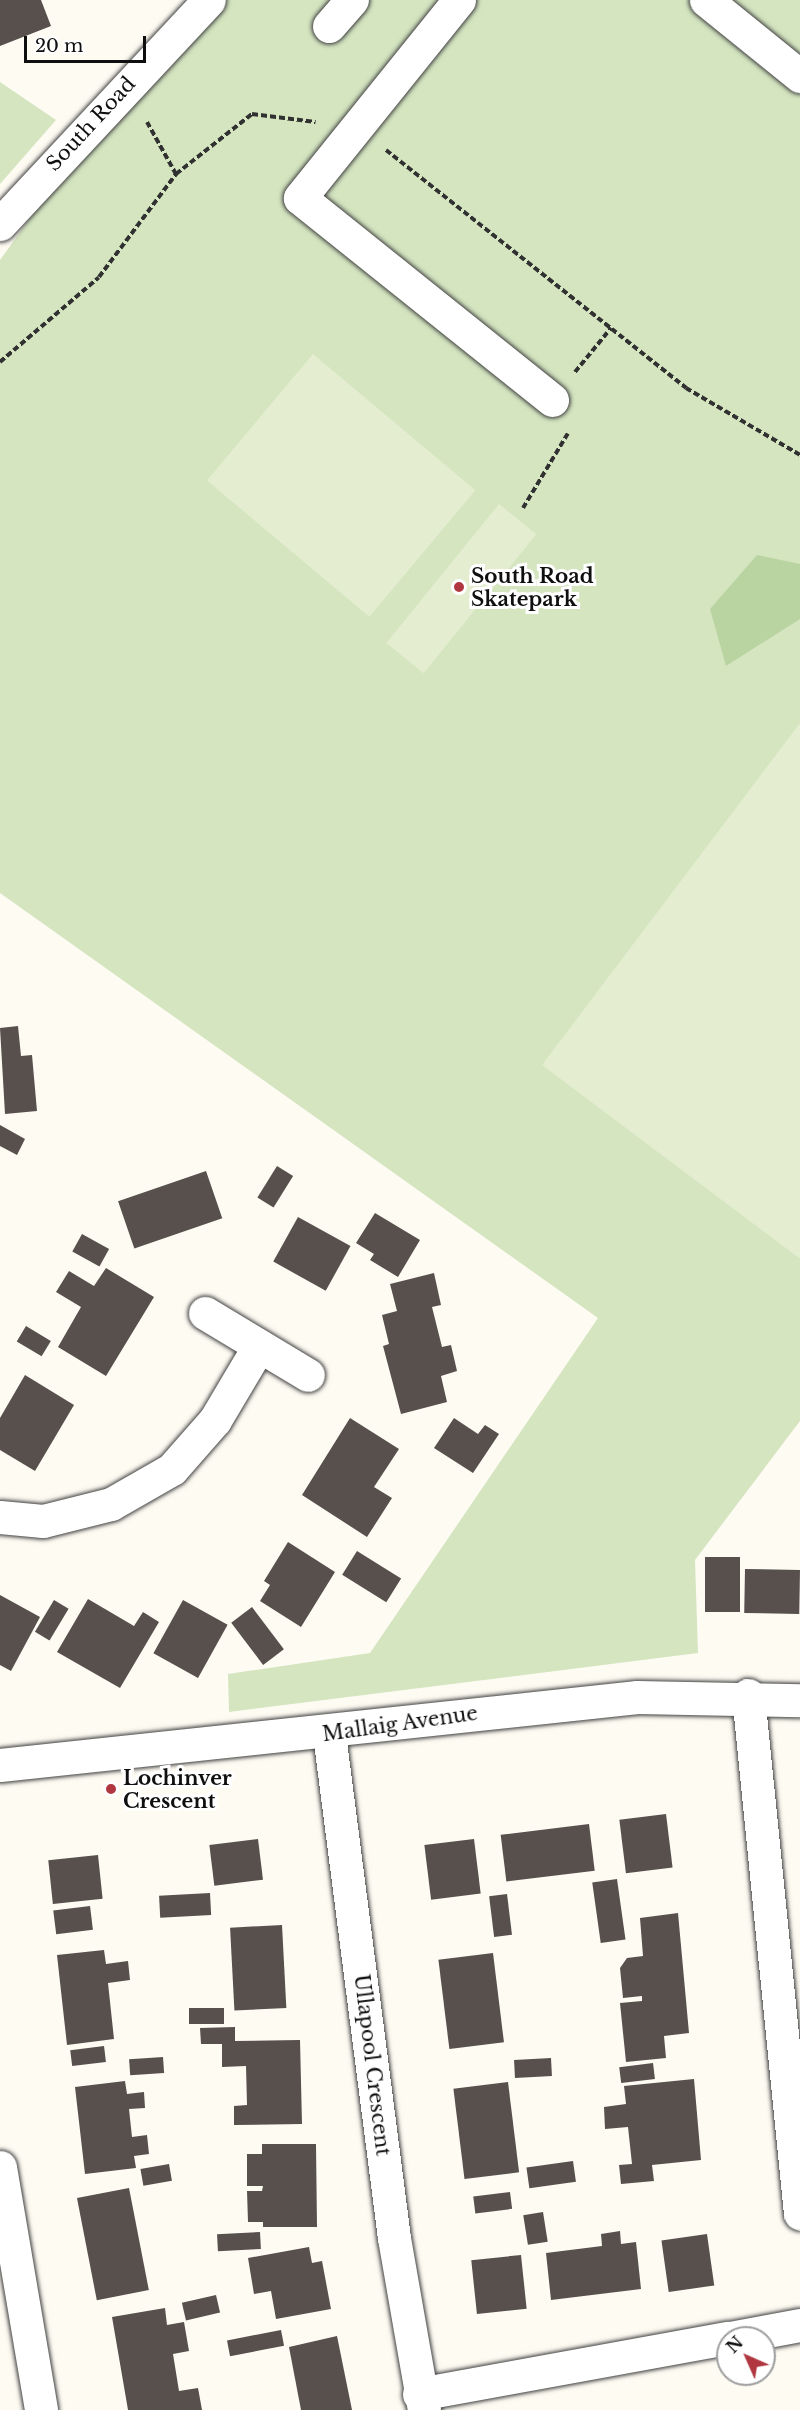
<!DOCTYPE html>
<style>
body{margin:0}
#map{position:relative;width:800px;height:2410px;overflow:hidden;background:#fefbf3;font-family:"Libre Baskerville",serif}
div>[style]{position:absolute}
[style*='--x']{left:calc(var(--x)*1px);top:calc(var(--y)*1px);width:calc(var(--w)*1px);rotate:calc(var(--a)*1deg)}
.green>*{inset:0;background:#d4e5c0}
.forest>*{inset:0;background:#b9d4a1}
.pitch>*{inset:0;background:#e4edd0;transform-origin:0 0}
.building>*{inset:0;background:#57504d;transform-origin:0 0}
.path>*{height:4px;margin-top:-2px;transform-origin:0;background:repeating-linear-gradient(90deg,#313131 0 6px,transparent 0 9px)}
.roads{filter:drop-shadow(0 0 2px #424242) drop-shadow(0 0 2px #424242)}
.minor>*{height:33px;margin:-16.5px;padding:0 16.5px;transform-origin:16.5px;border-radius:16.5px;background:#fff}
.dots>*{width:16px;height:16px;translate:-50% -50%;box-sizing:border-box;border:3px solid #fff;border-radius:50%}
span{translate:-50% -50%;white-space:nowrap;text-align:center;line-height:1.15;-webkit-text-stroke:6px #fff;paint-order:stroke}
.street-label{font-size:20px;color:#0f0f0f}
.poi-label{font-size:20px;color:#0f0f0f;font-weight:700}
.left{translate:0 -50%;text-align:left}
.north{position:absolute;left:716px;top:2326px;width:60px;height:60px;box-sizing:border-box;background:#fff;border:2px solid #9f9f9f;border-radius:50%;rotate:315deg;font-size:16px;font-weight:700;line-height:24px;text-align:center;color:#0f0f0f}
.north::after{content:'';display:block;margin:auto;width:21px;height:27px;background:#b03740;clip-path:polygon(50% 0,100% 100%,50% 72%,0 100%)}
.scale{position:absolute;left:24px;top:36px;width:122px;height:27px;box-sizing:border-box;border:3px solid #0f0f0f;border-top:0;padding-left:8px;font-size:18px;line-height:21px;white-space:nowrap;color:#0f0f0f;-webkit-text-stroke:4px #fff;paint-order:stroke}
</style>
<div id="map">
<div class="green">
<div style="clip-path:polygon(209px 0,800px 0,800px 1421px,695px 1560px,698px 1653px,229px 1712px,228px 1674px,370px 1653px,598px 1318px,0 893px,0 260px,126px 85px)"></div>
<div style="clip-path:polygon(0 82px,56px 120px,0 184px)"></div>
</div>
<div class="forest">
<div style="clip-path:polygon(757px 555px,800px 564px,800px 619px,726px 666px,710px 609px)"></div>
</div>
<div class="pitch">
<div style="left:313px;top:354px;width:212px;height:165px;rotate:40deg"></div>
<div style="left:499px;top:504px;width:48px;height:179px;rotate:39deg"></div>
<div style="clip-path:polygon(800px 723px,800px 1257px,799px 1258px,542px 1065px)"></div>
</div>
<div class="building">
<div style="clip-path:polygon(0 0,41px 0,51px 26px,0 46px)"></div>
<div style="clip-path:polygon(18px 1026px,21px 1056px,32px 1055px,37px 1111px,5px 1114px,0 1028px)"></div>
<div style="clip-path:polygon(0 1125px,25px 1139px,17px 1155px,0 1146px)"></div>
<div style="left:277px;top:1166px;width:19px;height:37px;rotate:32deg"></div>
<div style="left:206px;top:1171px;width:50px;height:93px;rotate:71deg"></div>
<div style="clip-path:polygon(375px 1213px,420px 1240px,398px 1277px,370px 1260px,374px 1254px,356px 1243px)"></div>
<div style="left:298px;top:1217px;width:60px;height:51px;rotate:29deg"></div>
<div style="left:82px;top:1234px;width:31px;height:20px;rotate:29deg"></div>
<div style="clip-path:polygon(106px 1268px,154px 1297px,106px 1376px,58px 1347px,81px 1307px,56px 1292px,69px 1271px,94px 1286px)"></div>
<div style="clip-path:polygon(434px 1273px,441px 1305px,432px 1307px,442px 1347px,451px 1345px,457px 1371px,441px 1376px,447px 1402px,401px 1414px,383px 1346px,389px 1344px,382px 1315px,397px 1311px,390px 1284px)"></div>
<div style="left:26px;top:1326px;width:29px;height:18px;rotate:31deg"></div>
<div style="clip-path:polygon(25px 1375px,74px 1405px,35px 1471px,0 1450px,0 1418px)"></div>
<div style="clip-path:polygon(350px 1418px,399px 1449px,374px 1487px,392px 1498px,367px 1537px,302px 1495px)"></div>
<div style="clip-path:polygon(454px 1418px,478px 1434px,485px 1425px,499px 1434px,473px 1473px,434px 1448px)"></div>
<div style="clip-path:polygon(288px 1542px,335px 1572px,301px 1627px,260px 1601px,270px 1585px,264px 1581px)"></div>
<div style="left:357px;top:1551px;width:52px;height:28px;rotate:32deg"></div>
<div style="left:705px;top:1557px;width:35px;height:55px"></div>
<div style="left:745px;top:1569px;width:55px;height:44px;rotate:1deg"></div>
<div style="clip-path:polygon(0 1595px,40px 1617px,11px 1671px,0 1665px)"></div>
<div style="clip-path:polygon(88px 1599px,134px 1626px,143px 1612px,159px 1622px,120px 1688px,57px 1652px)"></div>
<div style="left:54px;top:1600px;width:17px;height:37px;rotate:31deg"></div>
<div style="left:183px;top:1600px;width:51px;height:61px;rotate:29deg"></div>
<div style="left:252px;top:1607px;width:53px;height:26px;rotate:53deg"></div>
<div style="left:666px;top:1814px;width:54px;height:47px;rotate:83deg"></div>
<div style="left:589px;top:1824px;width:47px;height:89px;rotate:83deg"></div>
<div style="left:258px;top:1839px;width:41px;height:49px;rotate:83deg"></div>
<div style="left:474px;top:1839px;width:55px;height:50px;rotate:83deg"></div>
<div style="left:98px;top:1855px;width:44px;height:50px;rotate:84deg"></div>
<div style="left:617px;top:1879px;width:61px;height:25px;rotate:82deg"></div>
<div style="left:210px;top:1893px;width:22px;height:51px;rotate:87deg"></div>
<div style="left:507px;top:1894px;width:41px;height:18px;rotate:83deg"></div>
<div style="left:90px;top:1906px;width:24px;height:37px;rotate:83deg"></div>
<div style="clip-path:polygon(678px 1913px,689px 2033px,664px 2036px,666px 2058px,626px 2062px,620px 2003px,642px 2001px,642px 1996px,623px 1998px,620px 1968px,627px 1958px,643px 1956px,640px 1918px)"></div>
<div style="left:282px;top:1925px;width:83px;height:52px;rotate:87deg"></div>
<div style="clip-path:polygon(104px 1950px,106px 1964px,128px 1961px,130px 1980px,108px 1983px,114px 2039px,67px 2045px,57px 1955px)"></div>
<div style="left:493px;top:1953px;width:90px;height:55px;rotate:83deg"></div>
<div style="left:189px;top:2008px;width:35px;height:16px"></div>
<div style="clip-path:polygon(235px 2027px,235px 2041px,300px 2040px,302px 2124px,234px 2125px,234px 2106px,247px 2105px,246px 2066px,222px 2067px,222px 2044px,201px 2044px,200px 2028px)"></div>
<div style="left:104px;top:2046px;width:16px;height:34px;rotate:83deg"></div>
<div style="left:163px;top:2057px;width:16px;height:34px;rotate:86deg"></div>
<div style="left:551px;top:2058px;width:18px;height:37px;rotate:87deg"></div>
<div style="left:653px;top:2063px;width:16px;height:34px;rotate:83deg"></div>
<div style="clip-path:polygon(694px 2079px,701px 2160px,652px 2165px,654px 2181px,621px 2184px,619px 2165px,632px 2164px,628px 2127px,605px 2129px,604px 2107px,626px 2104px,624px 2086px)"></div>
<div style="clip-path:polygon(125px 2081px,127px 2094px,144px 2092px,145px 2108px,129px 2109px,132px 2137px,147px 2135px,149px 2154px,134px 2156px,136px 2168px,85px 2174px,75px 2087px)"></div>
<div style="left:508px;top:2082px;width:91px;height:55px;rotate:83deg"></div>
<div style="clip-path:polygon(262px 2144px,316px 2144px,317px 2227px,263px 2227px,263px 2222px,248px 2222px,247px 2191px,262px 2191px,263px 2186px,247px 2186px,247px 2154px,262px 2154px)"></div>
<div style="left:573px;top:2161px;width:21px;height:47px;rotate:82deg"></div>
<div style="left:169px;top:2164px;width:17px;height:29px;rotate:80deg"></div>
<div style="left:129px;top:2188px;width:104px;height:53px;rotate:79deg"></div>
<div style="left:510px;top:2192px;width:17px;height:37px;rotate:83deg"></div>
<div style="left:543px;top:2212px;width:30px;height:20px;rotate:81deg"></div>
<div style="clip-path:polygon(620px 2231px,621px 2244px,636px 2242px,641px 2289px,551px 2300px,546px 2253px,602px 2246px,601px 2234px)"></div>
<div style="left:260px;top:2232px;width:17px;height:43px;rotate:87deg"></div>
<div style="left:707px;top:2234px;width:52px;height:46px;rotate:82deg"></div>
<div style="clip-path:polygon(309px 2247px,312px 2263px,322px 2261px,331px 2309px,276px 2319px,271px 2291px,254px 2294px,248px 2258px)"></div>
<div style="left:521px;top:2255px;width:54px;height:50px;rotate:84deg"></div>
<div style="left:216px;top:2295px;width:18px;height:35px;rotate:77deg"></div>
<div style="clip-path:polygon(165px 2308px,167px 2325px,184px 2322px,189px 2351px,173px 2354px,179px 2391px,198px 2388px,202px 2410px,128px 2410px,112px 2317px)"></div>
<div style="left:281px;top:2330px;width:16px;height:55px;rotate:79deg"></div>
<div style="clip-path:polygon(337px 2336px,352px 2410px,301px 2410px,289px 2347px)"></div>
</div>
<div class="path">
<div style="--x:147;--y:122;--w:60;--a:60.9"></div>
<div style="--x:386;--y:150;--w:383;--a:38.4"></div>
<div style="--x:686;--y:388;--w:132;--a:30.4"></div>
<div style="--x:0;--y:362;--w:130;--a:-40.6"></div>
<div style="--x:99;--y:277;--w:129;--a:-53.2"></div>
<div style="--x:176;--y:174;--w:97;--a:-38.3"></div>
<div style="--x:252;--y:114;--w:64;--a:7.2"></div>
<div style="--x:575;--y:372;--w:57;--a:-50.7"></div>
<div style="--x:523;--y:508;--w:87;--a:-59"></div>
</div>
<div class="roads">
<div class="minor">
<div style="--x:459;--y:0;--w:254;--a:128.8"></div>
<div style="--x:300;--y:198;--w:323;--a:38.7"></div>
<div style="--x:706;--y:0;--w:121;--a:39"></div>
<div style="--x:329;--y:26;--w:35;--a:-49"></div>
<div style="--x:0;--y:224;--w:306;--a:-47"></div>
<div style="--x:205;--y:1313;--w:120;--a:31"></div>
<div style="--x:0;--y:1517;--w:43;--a:5.3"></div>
<div style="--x:43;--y:1521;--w:70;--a:-14"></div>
<div style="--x:111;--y:1504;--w:70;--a:-29.8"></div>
<div style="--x:172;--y:1469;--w:65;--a:-48.7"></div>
<div style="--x:215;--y:1420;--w:86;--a:-59.3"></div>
<div style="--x:748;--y:1695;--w:521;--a:84.27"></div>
<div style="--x:329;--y:1734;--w:508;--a:82.65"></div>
<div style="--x:394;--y:2238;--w:175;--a:80.1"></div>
<div style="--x:0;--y:1765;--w:641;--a:-6.09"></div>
<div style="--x:637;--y:1697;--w:163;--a:1.1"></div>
<div style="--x:0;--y:2167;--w:246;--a:80.4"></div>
<div style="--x:730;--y:2338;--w:71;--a:-10.5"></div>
<div style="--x:419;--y:2394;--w:314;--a:-10.3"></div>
</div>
</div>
<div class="dots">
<div style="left:459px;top:587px;background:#b03740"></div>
<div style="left:111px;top:1789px;background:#b03740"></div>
</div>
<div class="street-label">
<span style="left:91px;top:124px;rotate:-47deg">South Road</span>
<span style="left:400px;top:1724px;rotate:-8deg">Mallaig Avenue</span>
<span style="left:372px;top:2065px;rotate:83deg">Ullapool Crescent</span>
</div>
<div class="poi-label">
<span class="left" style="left:471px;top:588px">South Road<br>Skatepark</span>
<span class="left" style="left:123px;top:1790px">Lochinver<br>Crescent</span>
</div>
<div class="north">N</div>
<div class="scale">20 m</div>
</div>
